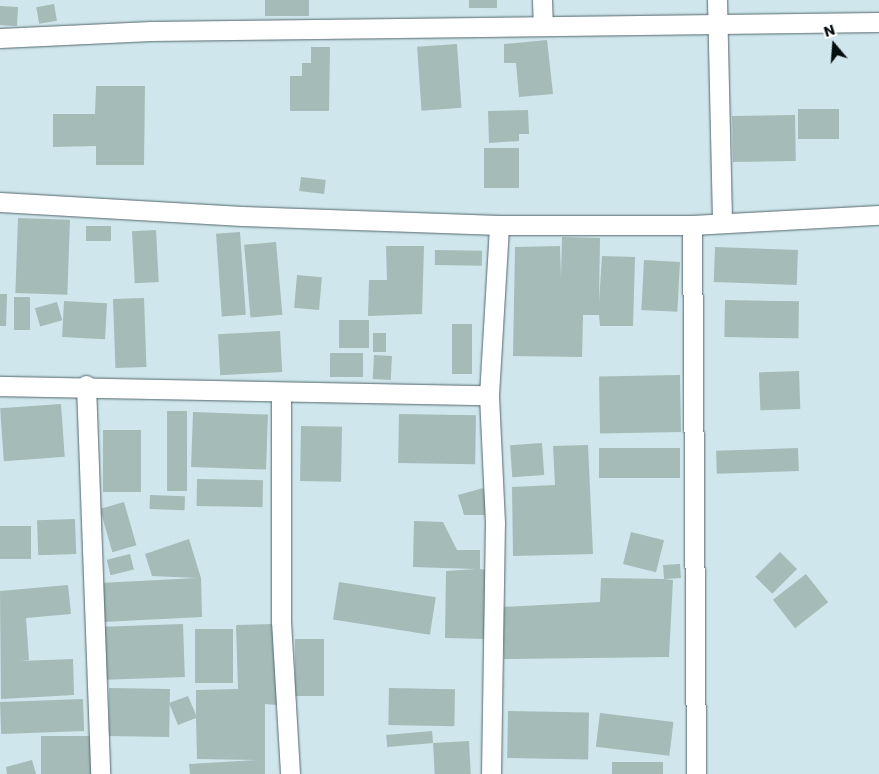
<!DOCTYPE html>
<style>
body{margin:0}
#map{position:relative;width:879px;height:774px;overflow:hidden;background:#cfe6ec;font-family:Poppins,sans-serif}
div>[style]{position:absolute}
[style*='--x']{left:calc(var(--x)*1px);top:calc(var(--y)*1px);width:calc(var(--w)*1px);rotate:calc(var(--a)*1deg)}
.building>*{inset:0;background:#a4bbb7;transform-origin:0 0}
.roads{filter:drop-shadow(0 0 1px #54676d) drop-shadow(0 0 1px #54676d)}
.street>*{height:19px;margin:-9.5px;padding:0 9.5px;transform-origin:9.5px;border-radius:9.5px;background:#fff}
span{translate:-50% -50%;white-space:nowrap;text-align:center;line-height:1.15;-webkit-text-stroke:4px #fff;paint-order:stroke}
.north{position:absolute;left:809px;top:20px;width:50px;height:50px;-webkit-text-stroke:4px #fff;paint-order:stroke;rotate:342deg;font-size:14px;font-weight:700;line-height:20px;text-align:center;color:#060e10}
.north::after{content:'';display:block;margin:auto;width:18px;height:22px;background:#060e10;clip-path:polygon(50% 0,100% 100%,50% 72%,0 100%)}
</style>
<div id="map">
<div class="building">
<div style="left:265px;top:0;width:44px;height:16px"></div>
<div style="left:469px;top:0;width:28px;height:8px"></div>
<div style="left:54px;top:4px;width:17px;height:18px;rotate:80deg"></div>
<div style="left:0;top:6px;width:18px;height:19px;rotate:3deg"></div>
<div style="clip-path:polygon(547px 40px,553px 94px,519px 97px,516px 63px,504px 63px,504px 44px)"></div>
<div style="left:457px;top:44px;width:64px;height:40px;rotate:86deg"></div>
<div style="clip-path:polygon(311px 47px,330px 47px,329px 111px,290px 111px,290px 76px,302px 76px,302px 63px,311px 63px)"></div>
<div style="clip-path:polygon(96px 86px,145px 86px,144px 165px,96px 165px,96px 146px,53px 147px,53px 114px,95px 114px)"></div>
<div style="left:798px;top:109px;width:41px;height:30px"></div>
<div style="clip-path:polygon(528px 110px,529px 134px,519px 134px,519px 141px,489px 143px,488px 111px)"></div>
<div style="left:795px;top:115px;width:46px;height:63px;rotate:89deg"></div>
<div style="left:484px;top:148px;width:35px;height:40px"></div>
<div style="left:301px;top:177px;width:25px;height:14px;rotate:7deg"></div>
<div style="left:18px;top:218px;width:52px;height:75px;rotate:2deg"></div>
<div style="left:111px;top:226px;width:15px;height:25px;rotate:90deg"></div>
<div style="left:156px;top:230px;width:52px;height:24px;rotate:87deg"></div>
<div style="left:240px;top:232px;width:83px;height:24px;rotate:86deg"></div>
<div style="clip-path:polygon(562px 237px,600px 238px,599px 303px,602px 256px,635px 257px,633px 326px,600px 326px,599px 315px,583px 315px,582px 357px,513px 356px,515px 247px,560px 246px,561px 278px)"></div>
<div style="left:276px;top:242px;width:73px;height:32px;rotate:85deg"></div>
<div style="clip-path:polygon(386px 246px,424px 246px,422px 314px,368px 316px,369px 280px,387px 280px)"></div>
<div style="left:715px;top:247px;width:83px;height:35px;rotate:2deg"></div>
<div style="left:435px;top:250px;width:47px;height:15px;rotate:1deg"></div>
<div style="left:644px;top:260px;width:36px;height:50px;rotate:3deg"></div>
<div style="left:297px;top:275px;width:25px;height:33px;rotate:5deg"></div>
<div style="clip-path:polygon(0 294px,7px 294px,6px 326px,0 326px)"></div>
<div style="left:30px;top:297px;width:33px;height:16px;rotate:90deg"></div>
<div style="left:144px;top:298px;width:69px;height:31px;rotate:88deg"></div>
<div style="left:725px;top:300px;width:74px;height:37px;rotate:1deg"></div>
<div style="left:64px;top:301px;width:43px;height:36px;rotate:3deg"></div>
<div style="left:57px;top:302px;width:19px;height:23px;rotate:74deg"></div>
<div style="left:339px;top:320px;width:30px;height:28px"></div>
<div style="left:452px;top:324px;width:20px;height:50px"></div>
<div style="left:280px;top:331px;width:41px;height:62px;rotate:87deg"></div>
<div style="left:373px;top:333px;width:13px;height:19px"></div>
<div style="left:330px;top:353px;width:33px;height:24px"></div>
<div style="left:374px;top:355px;width:18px;height:24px;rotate:3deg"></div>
<div style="left:799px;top:371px;width:38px;height:40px;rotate:88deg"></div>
<div style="left:680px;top:375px;width:57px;height:81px;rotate:89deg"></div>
<div style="left:61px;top:404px;width:53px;height:61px;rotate:86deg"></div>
<div style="left:167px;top:411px;width:20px;height:80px"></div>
<div style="left:193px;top:412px;width:75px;height:55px;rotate:2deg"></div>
<div style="left:399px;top:414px;width:77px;height:49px;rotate:1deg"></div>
<div style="left:301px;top:426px;width:41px;height:55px;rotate:1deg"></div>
<div style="left:103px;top:430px;width:38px;height:62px"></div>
<div style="left:542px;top:443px;width:32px;height:32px;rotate:86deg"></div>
<div style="clip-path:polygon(588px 445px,593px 554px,513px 556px,512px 487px,555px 485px,553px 446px)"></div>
<div style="left:680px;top:448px;width:30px;height:81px;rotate:90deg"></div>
<div style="left:798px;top:448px;width:23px;height:82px;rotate:88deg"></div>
<div style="left:197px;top:479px;width:66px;height:27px;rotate:1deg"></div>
<div style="clip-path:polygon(483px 488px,491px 515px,464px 515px,458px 495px)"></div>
<div style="left:150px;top:495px;width:35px;height:14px;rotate:2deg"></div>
<div style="left:124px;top:502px;width:45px;height:25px;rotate:74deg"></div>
<div style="left:75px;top:519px;width:35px;height:38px;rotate:88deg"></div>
<div style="clip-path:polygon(414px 521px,443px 522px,457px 550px,480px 550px,480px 569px,491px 571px,489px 639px,445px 638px,446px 571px,476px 569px,413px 567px)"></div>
<div style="left:0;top:526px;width:31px;height:33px"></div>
<div style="left:631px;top:532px;width:34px;height:33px;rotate:14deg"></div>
<div style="clip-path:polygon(189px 539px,201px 578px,202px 617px,102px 622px,100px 583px,197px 578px,152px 576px,145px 554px)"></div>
<div style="left:780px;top:552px;width:24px;height:35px;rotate:45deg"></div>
<div style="left:130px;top:554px;width:16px;height:24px;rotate:76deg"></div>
<div style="clip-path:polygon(680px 564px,681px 578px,664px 579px,673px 580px,669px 657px,504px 659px,502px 607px,600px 602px,601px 578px,664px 579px,663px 565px)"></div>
<div style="left:806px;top:574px;width:36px;height:42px;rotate:52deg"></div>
<div style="left:339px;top:582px;width:98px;height:38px;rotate:9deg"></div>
<div style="clip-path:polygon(68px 585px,71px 614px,26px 618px,29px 660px,20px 661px,73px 659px,74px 695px,1px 699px,0 591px)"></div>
<div style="left:183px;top:624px;width:53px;height:79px;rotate:88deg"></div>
<div style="clip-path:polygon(275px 624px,277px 705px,265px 704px,265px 774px,190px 774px,189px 764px,258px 760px,197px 759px,196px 718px,178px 725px,169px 703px,188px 696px,196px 715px,196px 690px,238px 689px,236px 625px)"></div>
<div style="left:195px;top:629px;width:38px;height:54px"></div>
<div style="left:295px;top:639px;width:29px;height:57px"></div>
<div style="left:109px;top:688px;width:61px;height:48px;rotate:1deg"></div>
<div style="left:389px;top:688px;width:66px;height:37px;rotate:1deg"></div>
<div style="left:83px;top:699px;width:32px;height:83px;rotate:88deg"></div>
<div style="left:508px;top:711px;width:81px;height:47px;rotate:1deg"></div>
<div style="left:600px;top:713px;width:74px;height:34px;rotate:7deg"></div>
<div style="left:432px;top:731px;width:12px;height:46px;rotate:85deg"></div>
<div style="left:94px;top:736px;width:38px;height:53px;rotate:90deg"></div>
<div style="left:469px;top:741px;width:33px;height:36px;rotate:87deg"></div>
<div style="clip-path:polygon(32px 760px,36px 774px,7px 774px,6px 767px)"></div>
<div style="left:612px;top:762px;width:51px;height:12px"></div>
</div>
<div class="roads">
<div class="street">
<div style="--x:542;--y:0;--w:26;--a:88"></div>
<div style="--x:717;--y:0;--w:221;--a:88.7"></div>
<div style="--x:0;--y:38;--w:151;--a:-2.7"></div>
<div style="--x:151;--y:31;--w:728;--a:-0.71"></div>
<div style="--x:0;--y:202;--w:242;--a:3.3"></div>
<div style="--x:242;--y:216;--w:257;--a:2"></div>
<div style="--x:499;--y:225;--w:193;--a:0"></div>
<div style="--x:692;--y:225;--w:187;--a:-3.1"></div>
<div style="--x:692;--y:225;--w:549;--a:89.58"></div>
<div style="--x:86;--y:385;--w:389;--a:87.9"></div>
<div style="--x:0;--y:386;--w:489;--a:1.1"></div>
<div style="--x:281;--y:392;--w:229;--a:90"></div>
<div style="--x:281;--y:621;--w:153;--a:86.6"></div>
<div style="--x:491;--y:774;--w:251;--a:-89.1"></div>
<div style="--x:495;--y:523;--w:128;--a:-92.7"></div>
<div style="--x:489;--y:395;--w:170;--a:-86.6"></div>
</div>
</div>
<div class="north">N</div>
</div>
